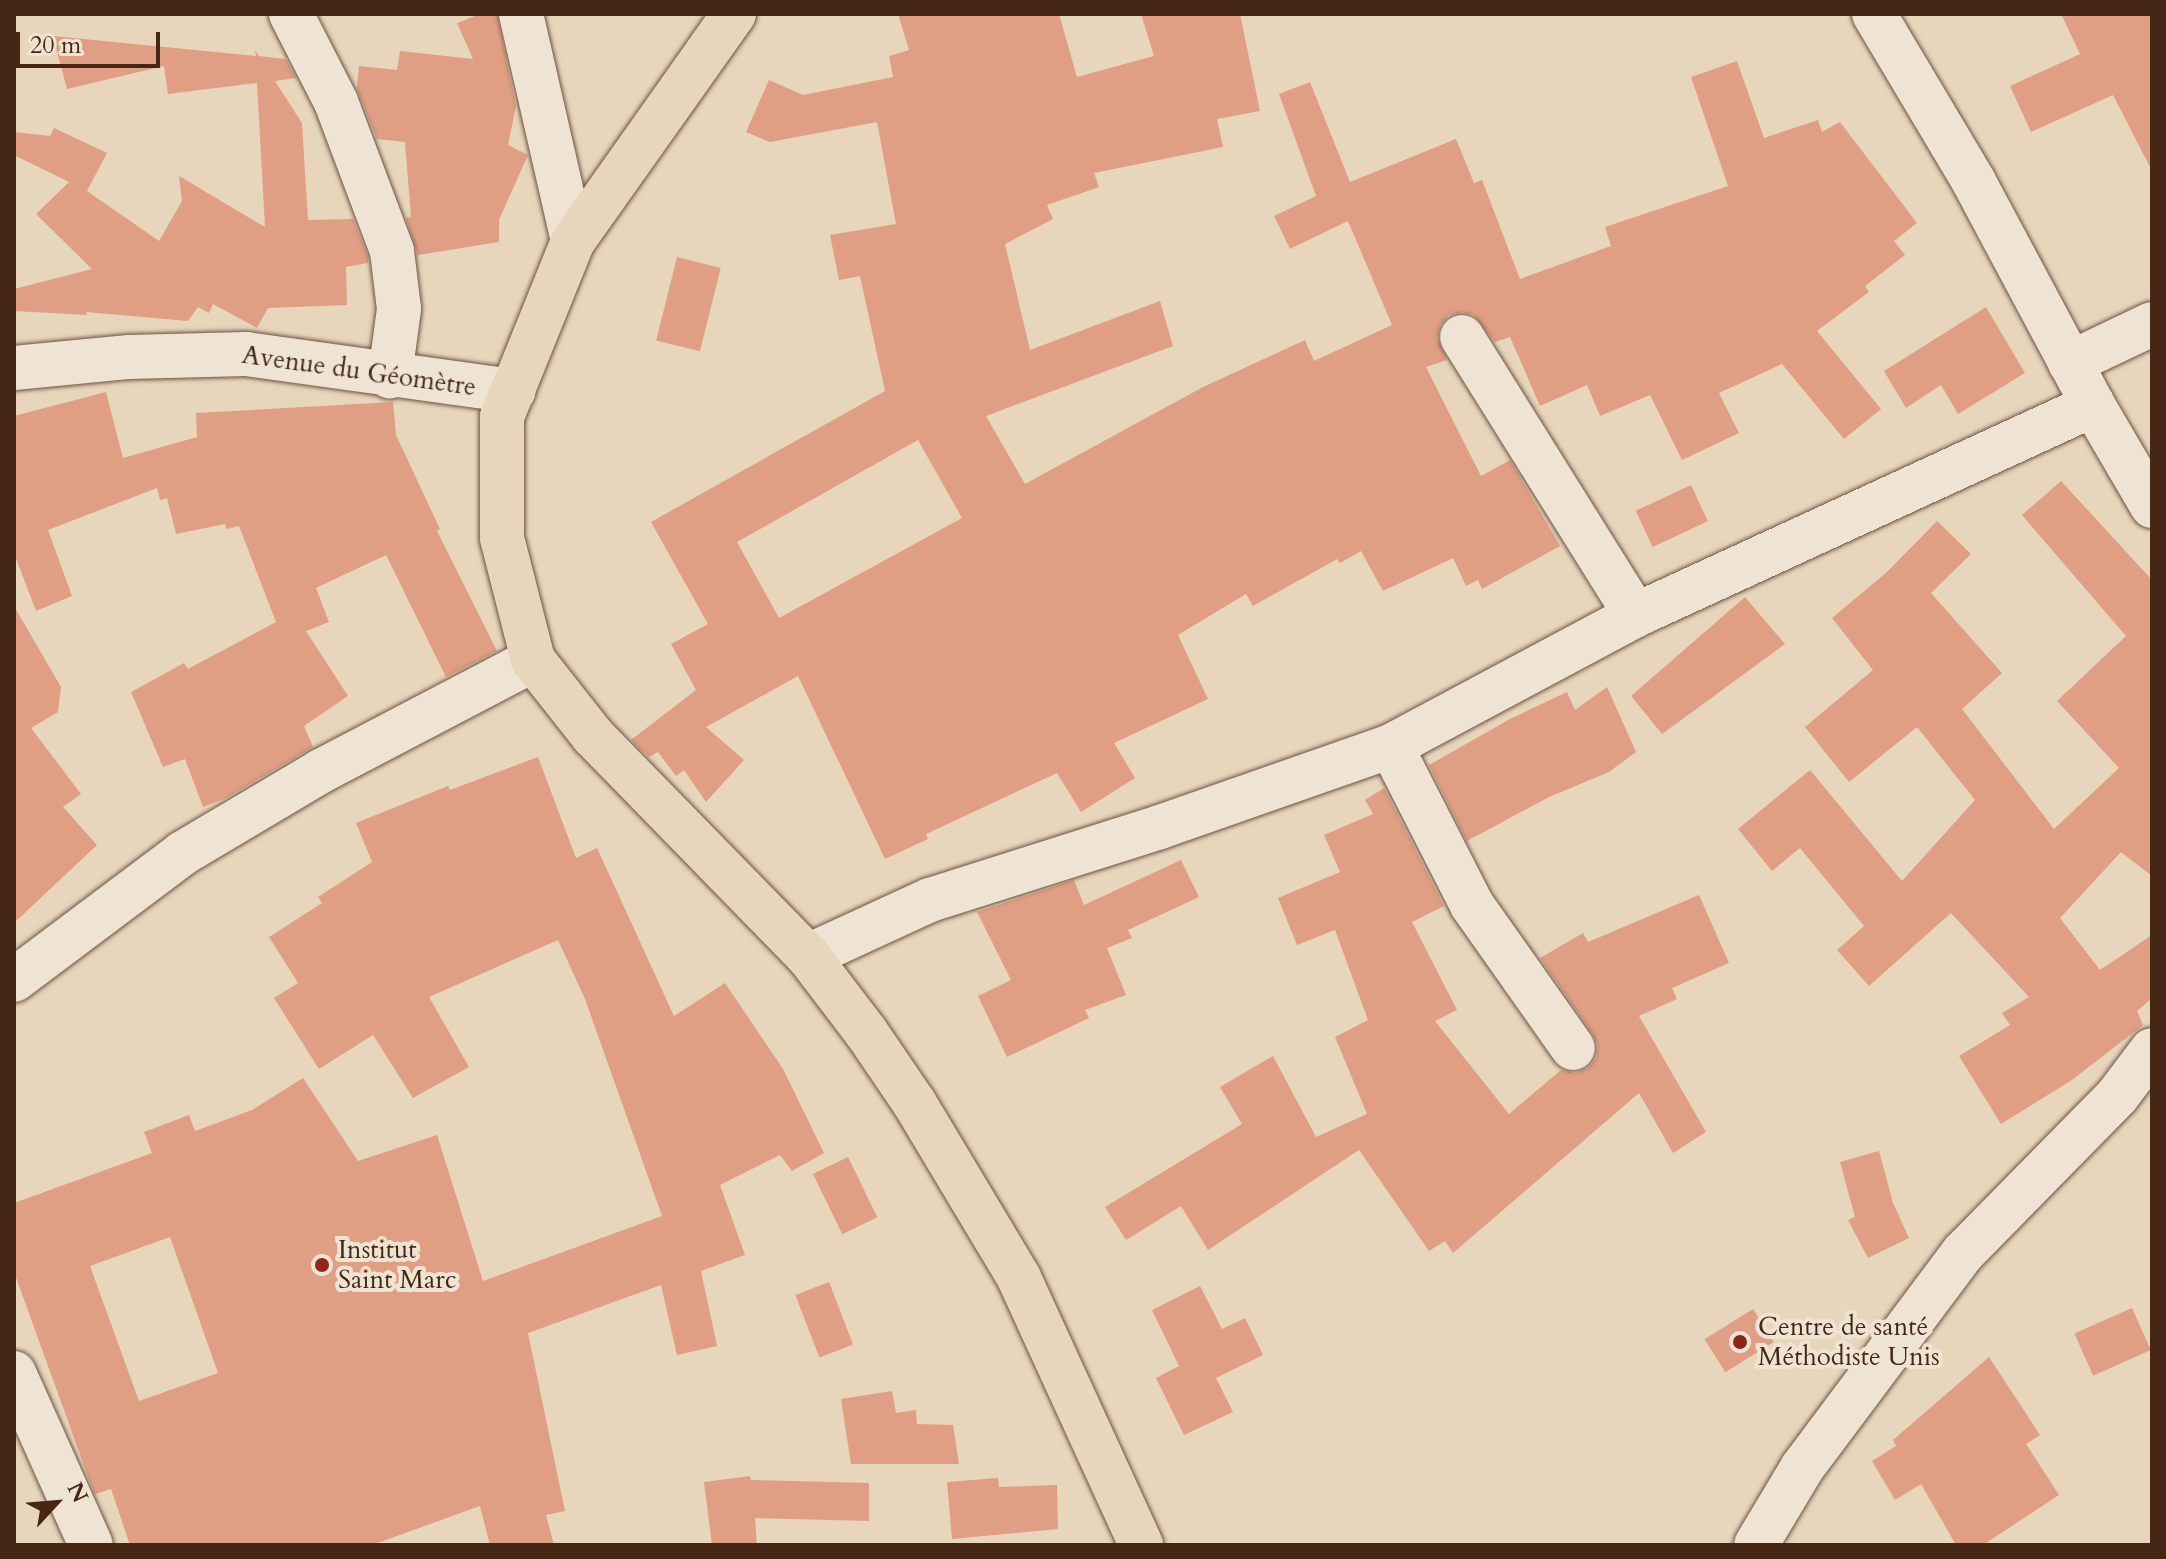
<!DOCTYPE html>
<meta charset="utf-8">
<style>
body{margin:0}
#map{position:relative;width:2166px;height:1559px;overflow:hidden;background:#e7d5bc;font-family:Cardo,serif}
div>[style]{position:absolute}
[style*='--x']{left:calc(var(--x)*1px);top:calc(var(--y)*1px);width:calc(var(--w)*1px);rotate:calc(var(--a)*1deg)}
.building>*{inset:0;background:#e09f84;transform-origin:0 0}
.roads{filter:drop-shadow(0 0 2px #6e5240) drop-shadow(0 0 2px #6e5240)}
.minor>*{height:44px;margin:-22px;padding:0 22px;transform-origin:22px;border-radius:22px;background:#efe4d3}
.major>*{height:44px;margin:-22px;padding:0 22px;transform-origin:22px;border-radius:22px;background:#e7d5bc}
.dots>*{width:22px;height:22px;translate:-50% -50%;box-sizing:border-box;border:4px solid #efe4d3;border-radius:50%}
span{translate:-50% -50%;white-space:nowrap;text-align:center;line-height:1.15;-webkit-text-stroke:8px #efe4d3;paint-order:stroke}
.street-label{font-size:26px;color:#462716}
.poi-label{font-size:26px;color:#462716}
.left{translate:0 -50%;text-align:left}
.frame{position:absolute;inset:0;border:16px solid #462716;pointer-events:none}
.north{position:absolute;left:16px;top:1463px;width:80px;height:80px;-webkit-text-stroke:6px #efe4d3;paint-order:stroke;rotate:64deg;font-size:22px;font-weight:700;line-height:32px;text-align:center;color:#462716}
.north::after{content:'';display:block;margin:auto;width:28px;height:36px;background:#462716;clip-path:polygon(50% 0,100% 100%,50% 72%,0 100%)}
.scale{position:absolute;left:16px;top:32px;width:144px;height:36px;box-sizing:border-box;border:4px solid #462716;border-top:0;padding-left:10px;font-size:24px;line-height:28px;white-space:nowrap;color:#462716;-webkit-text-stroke:6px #efe4d3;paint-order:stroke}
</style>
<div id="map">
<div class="building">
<div style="clip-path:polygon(480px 14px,497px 14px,516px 106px,508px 145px,528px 155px,499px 220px,499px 242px,418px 255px,406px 218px,411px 217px,405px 142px,377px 139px,357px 89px,359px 66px,397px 70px,400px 51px,473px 59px,457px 23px)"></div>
<div style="clip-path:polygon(evenodd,898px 14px,1059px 14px,1077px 77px,1154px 56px,1141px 14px,1240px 14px,1260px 111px,1217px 119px,1223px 147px,1094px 173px,1099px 187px,1047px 205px,1053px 219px,1005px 244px,1030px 350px,1160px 301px,1173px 346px,986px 416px,1025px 484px,1203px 387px,1305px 340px,1314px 361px,1392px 325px,1348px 221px,1290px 249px,1274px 216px,1316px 196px,1279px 94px,1310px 82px,1350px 182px,1456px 139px,1474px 183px,1482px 180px,1520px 279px,1611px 246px,1605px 227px,1728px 186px,1691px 77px,1737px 61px,1764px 138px,1818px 120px,1822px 132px,1840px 122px,1917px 223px,1894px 241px,1905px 255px,1865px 286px,1869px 292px,1817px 331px,1881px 409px,1844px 439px,1782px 364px,1719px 393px,1739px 433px,1682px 460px,1650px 395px,1600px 416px,1587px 385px,1540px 406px,1510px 337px,1495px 342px,1474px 315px,1462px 312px,1449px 315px,1440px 325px,1437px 337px,1447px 360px,1426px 367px,1481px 476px,1510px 460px,1560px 546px,1482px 589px,1478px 580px,1466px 586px,1453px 558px,1383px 591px,1361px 551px,1340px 563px,1337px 559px,1253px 606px,1246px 594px,1178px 635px,1208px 699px,1114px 743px,1135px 778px,1081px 812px,1057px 773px,926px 834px,928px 839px,885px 859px,798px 676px,706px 727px,744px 760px,706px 802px,684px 770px,676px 776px,658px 752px,649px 757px,631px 740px,696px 690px,671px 644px,708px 624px,651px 522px,885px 391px,860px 276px,839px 280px,830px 235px,896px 224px,877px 122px,770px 142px,746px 132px,769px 80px,803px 95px,893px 77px,889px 56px,909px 50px,898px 14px,918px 440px,962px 518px,779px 618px,737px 542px,918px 440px)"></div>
<div style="clip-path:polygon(2061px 14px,2152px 14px,2152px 171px,2113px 95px,2031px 132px,2010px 86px,2080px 54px)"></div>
<div style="clip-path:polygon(53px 36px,256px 56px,255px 50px,259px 56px,286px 59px,296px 78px,275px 81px,302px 123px,308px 220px,353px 219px,368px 257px,368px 263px,346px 267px,347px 305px,268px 308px,257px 328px,213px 304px,209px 313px,198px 307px,188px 321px,86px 312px,87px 315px,14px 311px,14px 289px,92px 269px,36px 214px,69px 182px,14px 155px,14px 132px,50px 136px,54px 128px,107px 153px,87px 191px,159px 241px,182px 201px,179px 176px,265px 227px,257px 83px,168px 94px,164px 66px,67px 89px)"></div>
<div style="left:677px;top:257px;width:45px;height:86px;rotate:14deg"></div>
<div style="clip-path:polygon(1986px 307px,2025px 373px,1958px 414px,1941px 385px,1906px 408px,1884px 371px)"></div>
<div style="clip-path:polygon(106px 392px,123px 458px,197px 437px,196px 413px,393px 402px,396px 435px,440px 529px,437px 531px,497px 651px,446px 677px,386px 555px,316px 588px,329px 622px,306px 631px,348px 696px,304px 726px,313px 747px,226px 798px,203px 807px,185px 759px,163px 767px,131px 692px,184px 663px,188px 669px,276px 622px,239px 526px,226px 529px,225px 524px,176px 534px,167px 498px,160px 500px,157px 488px,48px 530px,72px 596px,36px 611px,14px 553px,14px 416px)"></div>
<div style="clip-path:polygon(2061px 481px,2152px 580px,2152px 876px,2121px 852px,2060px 918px,2100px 970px,2152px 935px,2152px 998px,2137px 1011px,2143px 1025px,2072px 1080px,2001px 1124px,1959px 1056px,2010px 1025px,2002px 1013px,2029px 997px,1951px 913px,1869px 986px,1837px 950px,1864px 926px,1800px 848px,1772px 871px,1738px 829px,1810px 770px,1902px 881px,1975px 800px,1917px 727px,1849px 782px,1805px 727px,1873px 670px,1832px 618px,1887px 572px,1937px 521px,1971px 554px,1931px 593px,2002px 673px,1962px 709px,2054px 829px,2119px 768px,2057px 701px,2126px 636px,2022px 515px)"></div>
<div style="left:1691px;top:485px;width:40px;height:61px;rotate:65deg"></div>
<div style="clip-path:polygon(1745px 597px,1785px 644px,1662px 734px,1631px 696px)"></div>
<div style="clip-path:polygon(14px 606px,61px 687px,58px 712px,31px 728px,81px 794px,63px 807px,97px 845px,14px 923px)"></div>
<div style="clip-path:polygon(1607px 687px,1636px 752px,1609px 772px,1549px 797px,1467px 841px,1429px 765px,1510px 719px,1567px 692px,1575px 710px)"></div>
<div style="clip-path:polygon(evenodd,538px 757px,576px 858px,597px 848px,674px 1016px,725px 983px,783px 1069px,824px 1153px,792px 1171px,780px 1155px,720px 1185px,745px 1255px,701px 1271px,717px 1346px,677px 1355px,661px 1285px,528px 1333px,565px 1511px,546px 1515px,554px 1545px,490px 1545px,480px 1506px,372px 1545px,130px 1545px,111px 1489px,95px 1494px,90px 1482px,14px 1272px,14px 1203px,152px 1153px,144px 1132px,189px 1115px,195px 1131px,252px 1110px,303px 1078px,358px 1161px,437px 1135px,483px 1281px,662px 1216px,585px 999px,558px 940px,429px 997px,469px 1067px,413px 1098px,373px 1035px,319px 1069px,274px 998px,298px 983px,269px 937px,322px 903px,318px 897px,372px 862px,356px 823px,448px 786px,450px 790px,538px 757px,170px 1237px,218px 1373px,139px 1401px,90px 1266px,170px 1237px)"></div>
<div style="clip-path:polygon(1384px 788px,1444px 906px,1412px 922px,1457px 1010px,1435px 1021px,1509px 1114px,1561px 1070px,1576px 1073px,1588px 1068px,1596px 1058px,1598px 1045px,1593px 1034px,1540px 958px,1583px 933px,1588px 942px,1699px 895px,1729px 963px,1672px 988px,1677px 999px,1639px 1016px,1706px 1132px,1673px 1153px,1639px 1093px,1453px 1253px,1445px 1241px,1429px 1251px,1359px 1150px,1208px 1250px,1181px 1206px,1126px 1240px,1105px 1207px,1242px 1124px,1220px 1087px,1273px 1056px,1316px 1137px,1367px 1114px,1335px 1037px,1368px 1020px,1335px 930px,1297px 945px,1278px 898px,1340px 872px,1324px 835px,1373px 814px,1365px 800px)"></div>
<div style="clip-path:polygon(1181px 860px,1199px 897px,1128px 930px,1132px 938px,1107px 948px,1126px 995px,1085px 1010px,1089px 1018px,1007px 1057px,978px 996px,1011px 980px,977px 912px,1074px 880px,1084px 905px)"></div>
<div style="clip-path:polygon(1879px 1151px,1893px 1203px,1909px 1238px,1868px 1258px,1848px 1220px,1855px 1217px,1840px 1162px)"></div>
<div style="left:848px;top:1157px;width:67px;height:39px;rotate:64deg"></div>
<div style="left:829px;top:1282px;width:67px;height:36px;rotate:69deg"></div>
<div style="clip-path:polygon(1200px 1286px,1222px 1329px,1245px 1318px,1263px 1355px,1216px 1378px,1233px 1412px,1184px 1435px,1156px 1378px,1179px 1366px,1152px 1310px)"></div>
<div style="left:2132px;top:1308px;width:46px;height:63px;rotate:66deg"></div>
<div style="left:1753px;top:1309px;width:39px;height:57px;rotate:58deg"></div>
<div style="clip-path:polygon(1989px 1357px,2040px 1435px,2026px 1444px,2059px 1495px,1983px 1545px,1956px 1545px,1921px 1484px,1895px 1500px,1872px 1461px,1896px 1446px,1893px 1440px)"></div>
<div style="clip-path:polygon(892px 1391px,896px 1413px,916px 1410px,917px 1424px,953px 1425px,959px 1464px,851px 1464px,841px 1399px)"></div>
<div style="clip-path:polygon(750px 1476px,751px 1480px,869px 1483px,869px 1521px,755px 1518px,757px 1545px,712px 1545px,704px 1482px)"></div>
<div style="clip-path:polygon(998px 1478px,999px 1487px,1057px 1485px,1058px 1529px,952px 1539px,947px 1482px)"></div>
</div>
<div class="roads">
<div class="minor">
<div style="--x:291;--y:14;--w:99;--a:62.9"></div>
<div style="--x:336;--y:102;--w:159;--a:69.4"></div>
<div style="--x:392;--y:251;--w:58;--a:83.1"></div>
<div style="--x:399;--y:309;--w:68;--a:97.7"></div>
<div style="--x:521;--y:14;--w:233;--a:77.1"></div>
<div style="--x:1874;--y:14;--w:196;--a:59.2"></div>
<div style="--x:1974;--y:182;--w:253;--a:61.9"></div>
<div style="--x:2093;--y:405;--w:117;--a:59.7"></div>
<div style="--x:1462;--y:337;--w:328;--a:58"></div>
<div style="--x:2070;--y:363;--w:91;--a:-25.4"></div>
<div style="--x:14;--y:368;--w:116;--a:-5.5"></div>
<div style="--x:129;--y:357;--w:117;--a:-1.5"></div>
<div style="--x:246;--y:354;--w:270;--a:7.9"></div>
<div style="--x:1391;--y:746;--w:178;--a:63"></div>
<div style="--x:1472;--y:905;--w:175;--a:54.8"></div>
<div style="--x:808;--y:956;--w:134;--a:-24.7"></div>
<div style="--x:930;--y:900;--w:241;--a:-17.6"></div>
<div style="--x:1160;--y:827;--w:245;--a:-19.3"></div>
<div style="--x:1391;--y:746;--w:278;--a:-28.1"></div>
<div style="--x:1636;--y:615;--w:503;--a:-24.68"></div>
<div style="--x:14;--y:980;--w:211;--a:-36.9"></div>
<div style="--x:183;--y:853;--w:161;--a:-30.7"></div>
<div style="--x:321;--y:771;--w:239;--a:-27.6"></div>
<div style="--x:14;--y:1373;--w:188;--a:65.9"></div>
<div style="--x:1756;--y:1545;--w:90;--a:-59.1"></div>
<div style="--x:1802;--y:1468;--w:269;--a:-53.2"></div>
<div style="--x:1963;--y:1253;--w:221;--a:-45.5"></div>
<div style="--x:2118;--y:1095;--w:56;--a:-52.9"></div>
</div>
<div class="major">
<div style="--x:734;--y:14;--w:278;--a:125.3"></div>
<div style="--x:573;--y:241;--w:190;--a:112"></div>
<div style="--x:502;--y:417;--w:121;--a:90"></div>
<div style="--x:502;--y:538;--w:126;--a:75.7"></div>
<div style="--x:533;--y:660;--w:97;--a:51.7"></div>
<div style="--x:593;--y:736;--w:308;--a:45.7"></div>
<div style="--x:808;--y:956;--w:96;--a:52.7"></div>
<div style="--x:866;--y:1032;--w:87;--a:55.8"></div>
<div style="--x:915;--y:1104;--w:203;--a:59.1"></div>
<div style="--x:1019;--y:1278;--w:294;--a:65.4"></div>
</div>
</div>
<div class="dots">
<div style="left:322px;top:1265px;background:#8f2418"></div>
<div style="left:1740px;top:1342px;background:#8f2418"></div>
</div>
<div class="street-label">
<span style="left:359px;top:371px;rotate:8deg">Avenue du Géomètre</span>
</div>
<div class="poi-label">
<span class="left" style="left:338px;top:1265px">Institut<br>Saint Marc</span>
<span class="left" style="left:1758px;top:1342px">Centre de santé<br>Méthodiste Unis</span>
</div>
<div class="frame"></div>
<div class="north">N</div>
<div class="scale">20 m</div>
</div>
